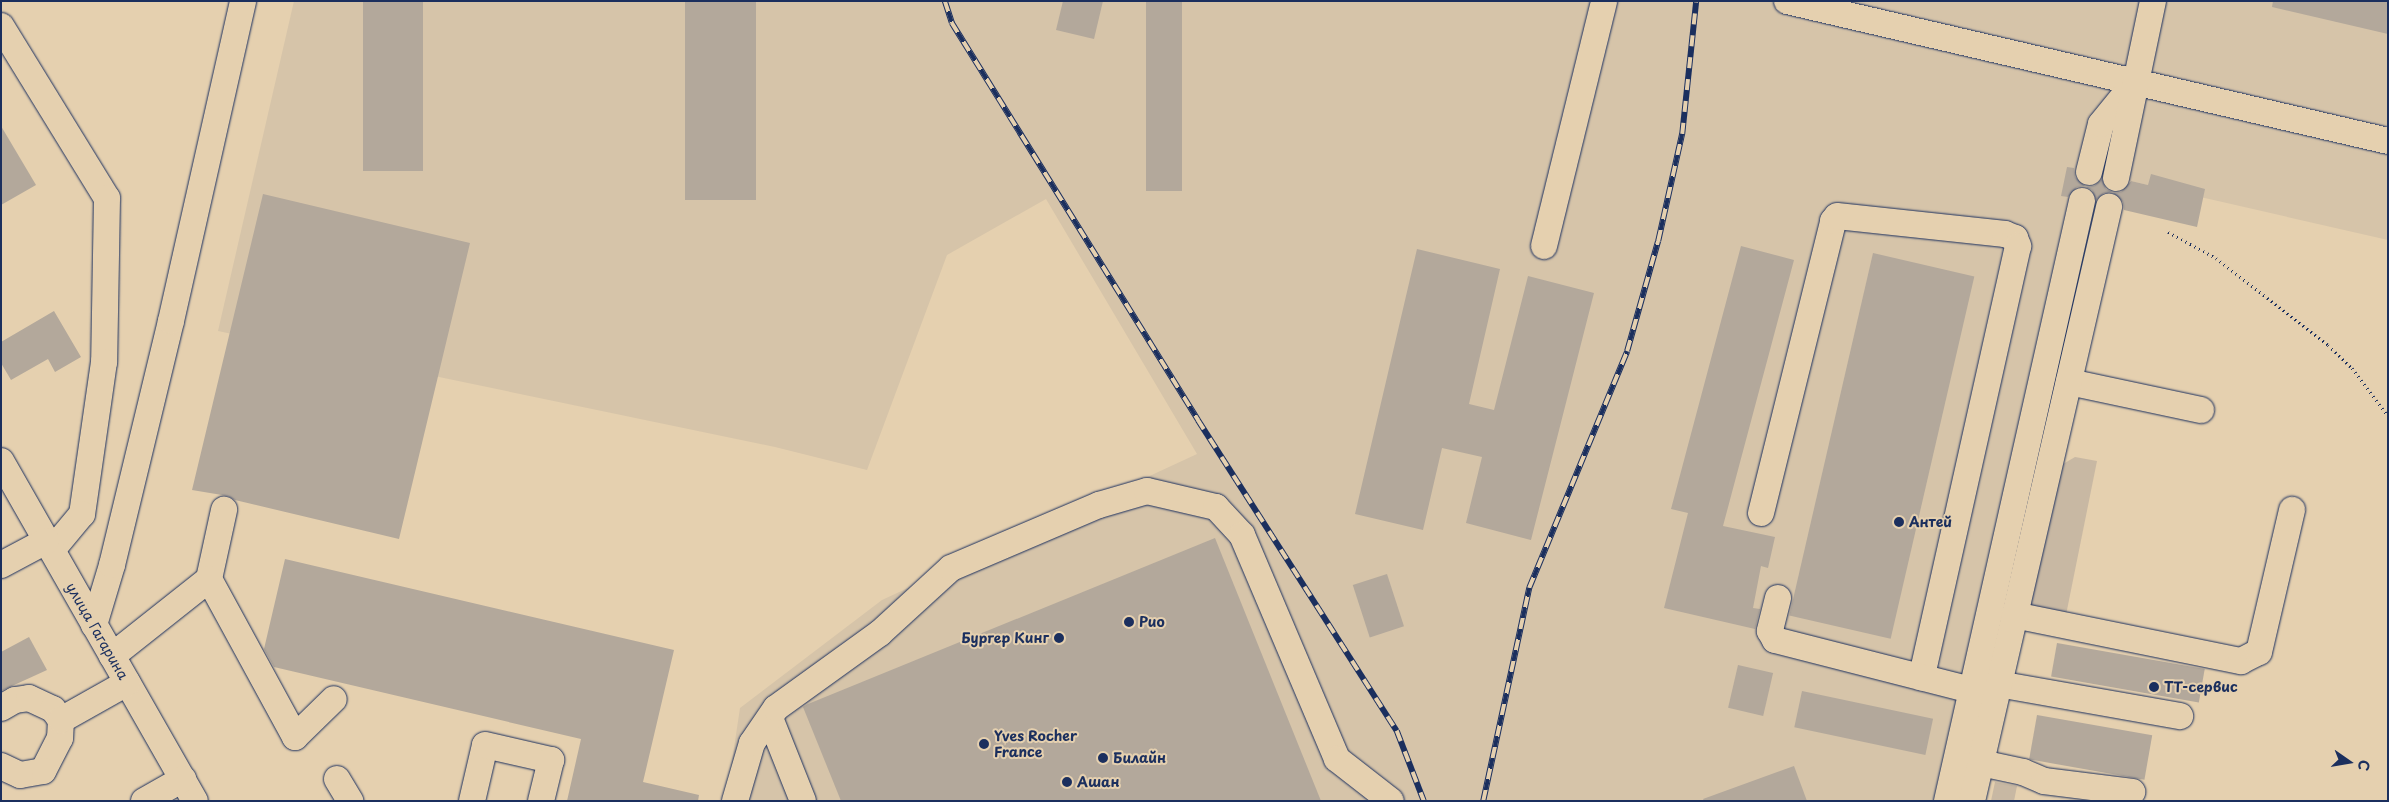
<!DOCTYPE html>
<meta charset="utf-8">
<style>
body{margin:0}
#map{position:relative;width:2389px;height:802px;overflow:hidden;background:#e5d0af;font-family:"Playpen Sans",sans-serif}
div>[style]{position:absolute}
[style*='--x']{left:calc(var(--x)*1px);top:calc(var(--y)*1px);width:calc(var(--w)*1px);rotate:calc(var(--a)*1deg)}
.built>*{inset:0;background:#d6c4a9}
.green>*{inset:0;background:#c8b8a3}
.building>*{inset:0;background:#b3a89b;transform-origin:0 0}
.path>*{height:3px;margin-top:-1.5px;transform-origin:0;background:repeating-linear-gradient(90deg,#1b2f5e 0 1px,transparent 0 5px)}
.roads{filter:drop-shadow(0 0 1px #1b2f5e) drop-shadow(0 0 1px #1b2f5e)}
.minor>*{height:26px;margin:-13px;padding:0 13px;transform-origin:13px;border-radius:13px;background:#e5d0af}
.rail>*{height:5.5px;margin-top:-2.75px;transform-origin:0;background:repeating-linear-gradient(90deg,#e5d0af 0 11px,#1b2f5e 0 22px);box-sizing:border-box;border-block:1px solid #1b2f5e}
.dots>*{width:14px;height:14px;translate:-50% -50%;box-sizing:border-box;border:2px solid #e5d0af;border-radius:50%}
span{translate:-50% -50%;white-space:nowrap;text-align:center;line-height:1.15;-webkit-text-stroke:4px #e5d0af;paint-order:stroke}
.poi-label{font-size:14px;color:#1b2f5e;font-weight:700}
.left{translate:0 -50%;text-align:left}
.right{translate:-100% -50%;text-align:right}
.street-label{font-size:14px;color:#1b2f5e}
.frame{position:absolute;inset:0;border:2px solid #1b2f5e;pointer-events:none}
.north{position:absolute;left:2324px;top:737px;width:50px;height:50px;-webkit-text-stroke:4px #e5d0af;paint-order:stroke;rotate:103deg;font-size:14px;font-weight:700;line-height:20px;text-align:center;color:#1b2f5e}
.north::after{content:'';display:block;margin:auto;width:18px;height:22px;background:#1b2f5e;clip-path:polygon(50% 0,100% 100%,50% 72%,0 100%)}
</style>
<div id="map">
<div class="built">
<div style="clip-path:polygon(294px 1px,2388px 1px,2388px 240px,2078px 169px,1938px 801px,726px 801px,740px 708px,882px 600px,1197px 454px,1046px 199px,947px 255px,867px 470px,775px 447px,218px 331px)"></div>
</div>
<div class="green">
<div style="clip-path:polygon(2075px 457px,2097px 461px,2066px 615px,2029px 607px,2063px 464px)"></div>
<div style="clip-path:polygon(1995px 782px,2017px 786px,2014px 801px,1991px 801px)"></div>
</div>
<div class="building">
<div style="left:363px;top:1px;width:60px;height:170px"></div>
<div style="left:685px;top:1px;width:71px;height:199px"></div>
<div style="clip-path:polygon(1063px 1px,1103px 1px,1094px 39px,1056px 30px)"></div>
<div style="left:1146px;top:1px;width:36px;height:190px"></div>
<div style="clip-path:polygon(2273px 1px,2388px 1px,2388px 34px,2272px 7px)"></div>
<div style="clip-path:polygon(1px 126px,36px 185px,1px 205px)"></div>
<div style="clip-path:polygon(2067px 167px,2074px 168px,2075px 177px,2085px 186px,2077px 187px,2068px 197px,2061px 196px)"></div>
<div style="clip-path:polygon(2151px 174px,2205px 189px,2197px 227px,2124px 210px,2123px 202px,2113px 193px,2121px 192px,2131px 181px,2148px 185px)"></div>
<div style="clip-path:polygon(2102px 179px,2106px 189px,2112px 192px,2104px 193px,2096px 200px,2092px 190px,2086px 187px,2094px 186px)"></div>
<div style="clip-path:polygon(263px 194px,470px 243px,399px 539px,235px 500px,228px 496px,192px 490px)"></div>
<div style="clip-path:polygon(1741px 246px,1794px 260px,1723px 526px,1775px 537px,1768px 568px,1761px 566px,1753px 608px,1760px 609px,1755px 629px,1664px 608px,1688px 513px,1671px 509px)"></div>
<div style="clip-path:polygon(1417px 249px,1500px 269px,1469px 404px,1494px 410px,1528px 276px,1594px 293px,1531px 540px,1466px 523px,1482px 457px,1442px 448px,1423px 530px,1355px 514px)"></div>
<div style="left:1873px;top:253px;width:104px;height:372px;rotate:13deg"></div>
<div style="clip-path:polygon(54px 311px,81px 357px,55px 372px,48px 359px,11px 380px,1px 363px,1px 342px)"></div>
<div style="clip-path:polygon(1215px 538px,1321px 801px,841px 801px,803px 707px,808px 704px)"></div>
<div style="clip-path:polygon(285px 559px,674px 650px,643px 782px,699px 795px,698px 801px,567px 801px,581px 739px,274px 667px,264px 649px)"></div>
<div style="left:1387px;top:574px;width:55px;height:36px;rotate:72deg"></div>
<div style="clip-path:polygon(29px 637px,47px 670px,1px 691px,1px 652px)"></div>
<div style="left:2057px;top:643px;width:150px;height:34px;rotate:10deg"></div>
<div style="left:1738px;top:665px;width:36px;height:44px;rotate:13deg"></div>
<div style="left:1802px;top:691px;width:134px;height:37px;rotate:12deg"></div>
<div style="left:2037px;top:715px;width:117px;height:45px;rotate:10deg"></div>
<div style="clip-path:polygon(1794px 766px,1807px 801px,1704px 801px,1703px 799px)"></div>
</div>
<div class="path">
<div style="--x:2168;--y:232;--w:55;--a:28.4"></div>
<div style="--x:2216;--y:258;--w:142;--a:37.8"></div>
<div style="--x:2328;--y:345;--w:33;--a:44"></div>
<div style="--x:2352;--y:368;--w:60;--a:53.1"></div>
</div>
<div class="roads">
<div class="minor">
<div style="--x:1787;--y:1;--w:617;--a:13.11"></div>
<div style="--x:1;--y:26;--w:202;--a:58.4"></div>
<div style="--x:107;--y:198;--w:164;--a:91"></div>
<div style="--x:104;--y:362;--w:154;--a:98.2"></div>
<div style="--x:82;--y:514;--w:47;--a:129.8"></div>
<div style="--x:2089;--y:172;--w:49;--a:-76"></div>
<div style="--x:2101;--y:124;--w:49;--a:-50.8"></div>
<div style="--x:2116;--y:178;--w:181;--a:-78.2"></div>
<div style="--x:1544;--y:246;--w:252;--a:-76.2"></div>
<div style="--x:2069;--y:382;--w:135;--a:12"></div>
<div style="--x:1;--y:461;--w:391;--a:60.3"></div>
<div style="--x:1761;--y:513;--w:301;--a:-76.1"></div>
<div style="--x:1833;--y:221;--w:6;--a:-51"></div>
<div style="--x:1837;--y:216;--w:169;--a:6.1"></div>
<div style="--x:2005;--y:234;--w:11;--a:22"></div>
<div style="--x:2015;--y:238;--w:9;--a:69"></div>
<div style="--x:2018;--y:246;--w:442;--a:102.6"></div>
<div style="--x:1;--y:565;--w:51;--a:-28.1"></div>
<div style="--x:209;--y:579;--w:71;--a:-77.7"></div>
<div style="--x:1778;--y:598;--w:34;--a:104"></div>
<div style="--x:1770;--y:631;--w:10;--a:61"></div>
<div style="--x:1775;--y:640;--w:219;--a:14.3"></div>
<div style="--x:2014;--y:615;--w:232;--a:11.5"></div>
<div style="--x:2241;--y:661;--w:20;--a:-27"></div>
<div style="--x:2259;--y:652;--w:146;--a:-76.9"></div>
<div style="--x:94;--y:625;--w:63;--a:-73.3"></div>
<div style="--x:112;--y:565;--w:251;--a:-76.4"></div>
<div style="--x:171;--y:321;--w:328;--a:-77.3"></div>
<div style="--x:112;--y:656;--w:124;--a:-38.4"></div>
<div style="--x:209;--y:579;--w:180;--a:61.4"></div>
<div style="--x:295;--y:737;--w:54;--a:-44.3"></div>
<div style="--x:1998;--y:684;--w:185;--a:10"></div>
<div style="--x:1;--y:708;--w:16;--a:-30"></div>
<div style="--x:15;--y:700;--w:14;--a:-8"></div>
<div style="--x:29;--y:698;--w:26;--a:25"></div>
<div style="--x:53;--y:709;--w:14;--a:54"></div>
<div style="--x:61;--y:720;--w:18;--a:93"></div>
<div style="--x:60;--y:738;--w:37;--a:117"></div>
<div style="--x:43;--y:771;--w:23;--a:170"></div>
<div style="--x:20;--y:775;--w:21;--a:-155"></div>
<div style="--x:770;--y:718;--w:89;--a:68.3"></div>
<div style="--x:61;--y:720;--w:76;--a:-29.3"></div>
<div style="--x:1981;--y:763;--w:43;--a:12.1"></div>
<div style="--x:2023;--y:772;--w:23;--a:23"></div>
<div style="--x:2044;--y:781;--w:89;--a:7.1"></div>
<div style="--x:337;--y:779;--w:26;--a:59"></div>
<div style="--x:144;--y:801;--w:45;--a:-29.4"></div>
<div style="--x:472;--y:801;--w:57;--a:-76.9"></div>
<div style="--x:485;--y:745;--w:68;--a:12.8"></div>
<div style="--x:551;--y:760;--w:42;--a:103.7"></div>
<div style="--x:735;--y:801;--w:60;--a:-73.7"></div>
<div style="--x:752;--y:743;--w:42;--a:-55.6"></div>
<div style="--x:776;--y:708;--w:128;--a:-35.8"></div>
<div style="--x:880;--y:633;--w:96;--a:-42.5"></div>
<div style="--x:951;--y:568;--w:161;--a:-23.1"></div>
<div style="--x:1099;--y:505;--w:50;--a:-16.3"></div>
<div style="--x:1147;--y:491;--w:71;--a:13.1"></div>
<div style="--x:1216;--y:507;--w:38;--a:47"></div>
<div style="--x:1242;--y:535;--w:243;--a:67"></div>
<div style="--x:1337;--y:759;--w:68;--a:37.9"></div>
<div style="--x:1947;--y:801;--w:615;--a:-77.32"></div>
<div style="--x:1972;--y:801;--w:610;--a:-77.01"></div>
</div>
</div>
<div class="rail">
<div style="--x:945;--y:1;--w:23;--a:72"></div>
<div style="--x:952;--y:23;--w:467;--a:58.2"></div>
<div style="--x:1198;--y:420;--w:369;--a:57.4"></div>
<div style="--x:1397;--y:731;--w:75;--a:68.9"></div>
<div style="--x:1483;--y:801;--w:218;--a:-77.8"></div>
<div style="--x:1529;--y:588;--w:256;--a:-67.5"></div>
<div style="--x:1627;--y:351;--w:114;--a:-74.3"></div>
<div style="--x:1658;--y:241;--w:110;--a:-77.4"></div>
<div style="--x:1682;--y:134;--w:134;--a:-84"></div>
</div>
<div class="dots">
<div style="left:1899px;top:522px;background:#1b2f5e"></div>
<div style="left:1129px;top:622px;background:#1b2f5e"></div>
<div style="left:1059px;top:638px;background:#1b2f5e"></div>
<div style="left:2154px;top:687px;background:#1b2f5e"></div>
<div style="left:984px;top:744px;background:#1b2f5e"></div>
<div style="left:1103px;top:758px;background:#1b2f5e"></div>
<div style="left:1067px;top:782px;background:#1b2f5e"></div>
</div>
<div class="poi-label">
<span class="left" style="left:1909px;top:522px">Антей</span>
<span class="left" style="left:1139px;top:622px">Рио</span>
<span class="right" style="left:1049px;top:638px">Бургер Кинг</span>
<span class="left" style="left:2164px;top:687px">ТТ-сервис</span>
<span class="left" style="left:994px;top:744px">Yves Rocher<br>France</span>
<span class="left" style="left:1113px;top:758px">Билайн</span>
<span class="left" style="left:1077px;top:782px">Ашан</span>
</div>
<div class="street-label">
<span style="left:97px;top:631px;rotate:60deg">улица Гагарина</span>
</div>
<div class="frame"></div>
<div class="north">С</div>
</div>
